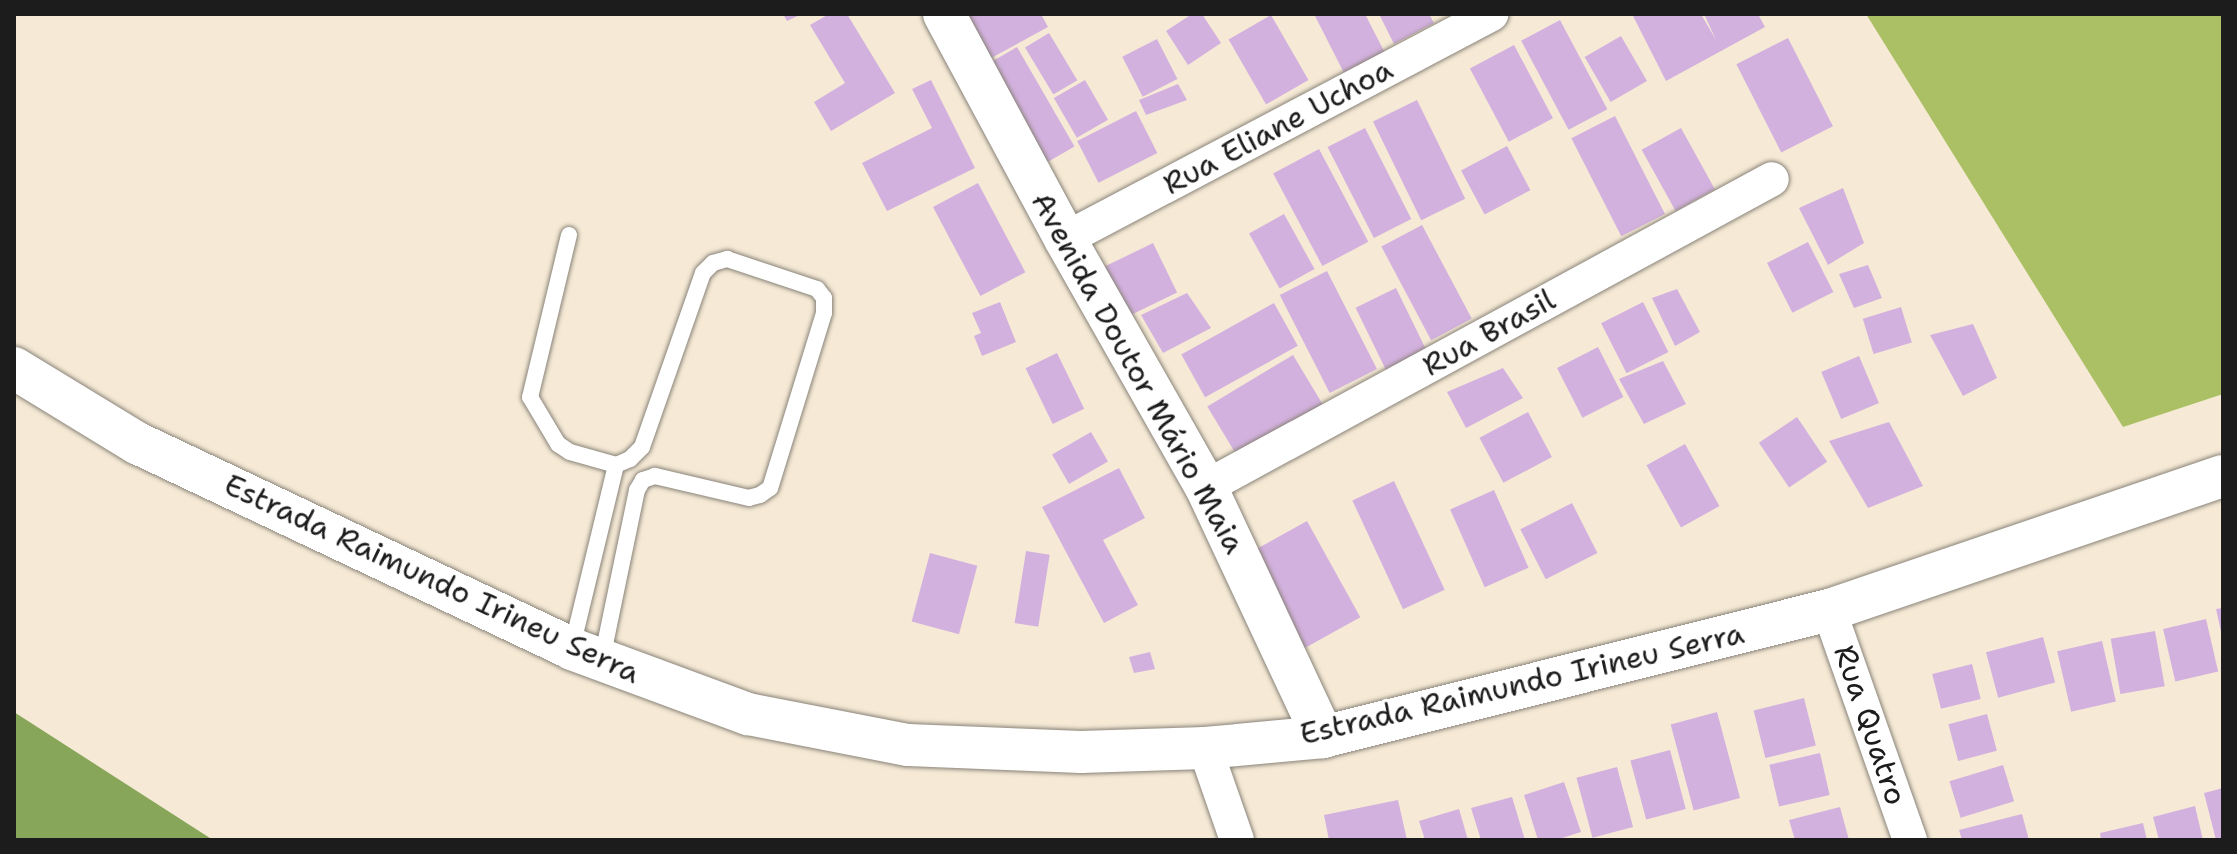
<!DOCTYPE html>
<meta charset="utf-8">
<style>
body{margin:0}
#map{position:relative;width:2237px;height:854px;overflow:hidden;background:#f6ead6;font-family:"Shantell Sans",sans-serif}
div>[style]{position:absolute}
[style*='--x']{left:calc(var(--x)*1px);top:calc(var(--y)*1px);width:calc(var(--w)*1px);rotate:calc(var(--a)*1deg)}
.green>*{inset:0;background:#abc065}
.forest>*{inset:0;background:#88a65a}
.building>*{inset:0;background:#d3b1df;transform-origin:0 0}
.roads{filter:drop-shadow(0 0 2px #898379) drop-shadow(0 0 2px #898379)}
.service>*{height:16px;margin:-8px;padding:0 8px;transform-origin:8px;border-radius:8px;background:#fff}
.minor>*{height:34px;margin:-17px;padding:0 17px;transform-origin:17px;border-radius:17px;background:#fff}
.tertiary>*{height:42px;margin:-21px;padding:0 21px;transform-origin:21px;border-radius:21px;background:#fff}
span{translate:-50% -50%;white-space:nowrap;text-align:center;line-height:1.15;-webkit-text-stroke:6px #fff;paint-order:stroke}
.street-label{font-size:30px;color:#1c1c1c}
.frame{position:absolute;inset:0;border:16px solid #1c1c1c;pointer-events:none}
</style>
<div id="map">
<div class="green">
<div style="clip-path:polygon(1866px 14px,2223px 14px,2223px 394px,2123px 427px)"></div>
</div>
<div class="forest">
<div style="clip-path:polygon(14px 712px,213px 840px,14px 840px)"></div>
</div>
<div class="building">
<div style="clip-path:polygon(783px 14px,802px 14px,787px 21px)"></div>
<div style="clip-path:polygon(829px 14px,847px 14px,895px 93px,831px 131px,814px 102px,845px 83px,810px 25px)"></div>
<div style="clip-path:polygon(963px 14px,1041px 14px,1048px 27px,984px 62px)"></div>
<div style="clip-path:polygon(1192px 14px,1202px 14px,1221px 43px,1188px 65px,1166px 31px)"></div>
<div style="clip-path:polygon(1314px 14px,1365px 14px,1385px 53px,1344px 73px)"></div>
<div style="clip-path:polygon(1379px 14px,1429px 14px,1434px 23px,1394px 44px)"></div>
<div style="clip-path:polygon(1632px 14px,1701px 14px,1716px 40px,1704px 14px,1758px 14px,1765px 27px,1666px 81px)"></div>
<div style="left:1271px;top:15px;width:75px;height:49px;rotate:60deg"></div>
<div style="left:1560px;top:20px;width:101px;height:44px;rotate:62deg"></div>
<div style="left:1049px;top:33px;width:55px;height:28px;rotate:59deg"></div>
<div style="left:1621px;top:36px;width:52px;height:42px;rotate:60deg"></div>
<div style="left:1788px;top:38px;width:99px;height:58px;rotate:63deg"></div>
<div style="left:1157px;top:39px;width:45px;height:39px;rotate:63deg"></div>
<div style="left:1514px;top:45px;width:83px;height:50px;rotate:62deg"></div>
<div style="left:1017px;top:47px;width:115px;height:35px;rotate:60deg"></div>
<div style="clip-path:polygon(931px 80px,975px 168px,887px 211px,862px 163px,932px 128px,912px 89px)"></div>
<div style="left:1085px;top:80px;width:46px;height:36px;rotate:60deg"></div>
<div style="clip-path:polygon(1178px 84px,1187px 100px,1146px 115px,1139px 100px)"></div>
<div style="left:1417px;top:100px;width:110px;height:49px;rotate:64deg"></div>
<div style="left:1136px;top:111px;width:47px;height:66px;rotate:63deg"></div>
<div style="left:1615px;top:116px;width:110px;height:49px;rotate:63deg"></div>
<div style="left:1365px;top:128px;width:102px;height:42px;rotate:63deg"></div>
<div style="left:1681px;top:128px;width:70px;height:45px;rotate:61deg"></div>
<div style="left:1507px;top:146px;width:50px;height:52px;rotate:62deg"></div>
<div style="left:1319px;top:149px;width:105px;height:52px;rotate:62deg"></div>
<div style="left:978px;top:183px;width:101px;height:51px;rotate:62deg"></div>
<div style="clip-path:polygon(1843px 188px,1864px 243px,1828px 265px,1799px 208px)"></div>
<div style="left:1284px;top:214px;width:63px;height:40px;rotate:61deg"></div>
<div style="left:1422px;top:225px;width:106px;height:46px;rotate:62deg"></div>
<div style="left:1808px;top:242px;width:56px;height:46px;rotate:63deg"></div>
<div style="left:1153px;top:243px;width:55px;height:55px;rotate:64deg"></div>
<div style="clip-path:polygon(1868px 265px,1882px 298px,1854px 308px,1839px 274px)"></div>
<div style="left:1327px;top:271px;width:110px;height:53px;rotate:63deg"></div>
<div style="left:1396px;top:288px;width:71px;height:45px;rotate:64deg"></div>
<div style="clip-path:polygon(1677px 289px,1700px 332px,1675px 346px,1652px 298px)"></div>
<div style="clip-path:polygon(1187px 293px,1211px 328px,1163px 353px,1141px 315px)"></div>
<div style="clip-path:polygon(1000px 302px,1016px 342px,982px 356px,974px 336px,981px 333px,972px 313px)"></div>
<div style="left:1643px;top:302px;width:56px;height:47px;rotate:63deg"></div>
<div style="left:1274px;top:303px;width:49px;height:106px;rotate:61deg"></div>
<div style="left:1901px;top:307px;width:37px;height:40px;rotate:73deg"></div>
<div style="clip-path:polygon(1973px 324px,1997px 378px,1963px 396px,1930px 335px)"></div>
<div style="left:1598px;top:347px;width:56px;height:46px;rotate:63deg"></div>
<div style="left:1057px;top:353px;width:62px;height:35px;rotate:64deg"></div>
<div style="left:1293px;top:355px;width:64px;height:100px;rotate:59deg"></div>
<div style="left:1859px;top:356px;width:51px;height:41px;rotate:67deg"></div>
<div style="clip-path:polygon(1663px 361px,1686px 404px,1644px 424px,1619px 379px)"></div>
<div style="clip-path:polygon(1503px 368px,1523px 398px,1466px 428px,1447px 392px)"></div>
<div style="left:1528px;top:412px;width:51px;height:55px;rotate:62deg"></div>
<div style="left:1797px;top:417px;width:54px;height:46px;rotate:56deg"></div>
<div style="clip-path:polygon(1889px 422px,1923px 486px,1868px 508px,1829px 441px)"></div>
<div style="left:1091px;top:432px;width:34px;height:45px;rotate:60deg"></div>
<div style="left:1685px;top:444px;width:71px;height:44px;rotate:61deg"></div>
<div style="clip-path:polygon(1119px 468px,1145px 518px,1103px 540px,1138px 605px,1104px 623px,1042px 507px)"></div>
<div style="left:1394px;top:481px;width:120px;height:46px;rotate:65deg"></div>
<div style="left:1494px;top:490px;width:85px;height:48px;rotate:66deg"></div>
<div style="left:1572px;top:503px;width:56px;height:58px;rotate:63deg"></div>
<div style="left:1307px;top:521px;width:110px;height:65px;rotate:61deg"></div>
<div style="left:1026px;top:551px;width:24px;height:73px;rotate:9deg"></div>
<div style="left:930px;top:553px;width:49px;height:71px;rotate:15deg"></div>
<div style="clip-path:polygon(2223px 608px,2223px 636px,2222px 636px,2216px 609px)"></div>
<div style="left:2206px;top:619px;width:54px;height:44px;rotate:77deg"></div>
<div style="left:2155px;top:631px;width:56px;height:45px;rotate:80deg"></div>
<div style="left:2043px;top:637px;width:47px;height:59px;rotate:75deg"></div>
<div style="left:2102px;top:641px;width:62px;height:46px;rotate:77deg"></div>
<div style="clip-path:polygon(1150px 652px,1155px 669px,1134px 673px,1129px 657px)"></div>
<div style="left:1972px;top:664px;width:36px;height:41px;rotate:76deg"></div>
<div style="left:1804px;top:698px;width:49px;height:52px;rotate:76deg"></div>
<div style="left:1717px;top:712px;width:89px;height:48px;rotate:75deg"></div>
<div style="left:1987px;top:714px;width:38px;height:40px;rotate:75deg"></div>
<div style="left:1670px;top:750px;width:61px;height:41px;rotate:75deg"></div>
<div style="left:1820px;top:753px;width:43px;height:52px;rotate:77deg"></div>
<div style="left:2003px;top:765px;width:38px;height:56px;rotate:73deg"></div>
<div style="left:1617px;top:767px;width:62px;height:42px;rotate:75deg"></div>
<div style="clip-path:polygon(1564px 782px,1581px 832px,1556px 840px,1538px 840px,1524px 795px)"></div>
<div style="clip-path:polygon(2223px 788px,2223px 840px,2216px 840px,2204px 793px)"></div>
<div style="clip-path:polygon(1512px 797px,1525px 840px,1481px 840px,1471px 808px)"></div>
<div style="clip-path:polygon(1398px 800px,1407px 840px,1329px 840px,1324px 815px)"></div>
<div style="clip-path:polygon(2195px 806px,2203px 840px,2159px 840px,2153px 817px)"></div>
<div style="clip-path:polygon(1840px 807px,1849px 840px,1795px 840px,1789px 820px)"></div>
<div style="clip-path:polygon(1459px 809px,1468px 840px,1425px 840px,1419px 821px)"></div>
<div style="clip-path:polygon(2022px 814px,2029px 840px,1962px 840px,1959px 830px)"></div>
<div style="clip-path:polygon(2143px 823px,2147px 840px,2101px 840px,2100px 833px)"></div>
</div>
<div class="roads">
<div class="service">
<div style="--x:569;--y:235;--w:167;--a:103.5"></div>
<div style="--x:530;--y:397;--w:55;--a:59.2"></div>
<div style="--x:558;--y:444;--w:14;--a:34"></div>
<div style="--x:570;--y:452;--w:48;--a:15.8"></div>
<div style="--x:616;--y:465;--w:15;--a:-23"></div>
<div style="--x:630;--y:459;--w:17;--a:-45"></div>
<div style="--x:642;--y:447;--w:184;--a:-70.7"></div>
<div style="--x:703;--y:273;--w:14;--a:-45"></div>
<div style="--x:713;--y:263;--w:15;--a:-16"></div>
<div style="--x:727;--y:259;--w:95;--a:18.4"></div>
<div style="--x:817;--y:289;--w:11;--a:52"></div>
<div style="--x:824;--y:298;--w:15;--a:90"></div>
<div style="--x:824;--y:313;--w:183;--a:107.1"></div>
<div style="--x:770;--y:488;--w:12;--a:145"></div>
<div style="--x:760;--y:495;--w:11;--a:165"></div>
<div style="--x:749;--y:498;--w:97;--a:-166.8"></div>
<div style="--x:655;--y:476;--w:13;--a:162"></div>
<div style="--x:643;--y:480;--w:12;--a:121"></div>
<div style="--x:637;--y:490;--w:173;--a:101.7"></div>
<div style="--x:572;--y:647;--w:187;--a:-76.4"></div>
</div>
<div class="minor">
<div style="--x:1065;--y:239;--w:482;--a:-27.8"></div>
<div style="--x:1206;--y:487;--w:644;--a:-28.55"></div>
<div style="--x:1829;--y:610;--w:244;--a:70.6"></div>
<div style="--x:1205;--y:748;--w:97;--a:70.8"></div>
</div>
<div class="tertiary">
<div style="--x:944;--y:14;--w:255;--a:61.7"></div>
<div style="--x:1065;--y:239;--w:285;--a:60.4"></div>
<div style="--x:1206;--y:487;--w:276;--a:64.9"></div>
<div style="--x:14;--y:368;--w:144;--a:31.4"></div>
<div style="--x:137;--y:443;--w:481;--a:25.3"></div>
<div style="--x:572;--y:649;--w:188;--a:20.3"></div>
<div style="--x:748;--y:714;--w:163;--a:11"></div>
<div style="--x:908;--y:745;--w:173;--a:2.3"></div>
<div style="--x:1081;--y:752;--w:124;--a:-1.8"></div>
<div style="--x:1205;--y:748;--w:119;--a:-5.3"></div>
<div style="--x:1323;--y:737;--w:522;--a:-14.09"></div>
<div style="--x:1829;--y:610;--w:416;--a:-18.8"></div>
</div>
</div>
<div class="street-label">
<span style="left:1278px;top:127px;rotate:-28deg">Rua Eliane Uchoa</span>
<span style="left:1489px;top:333px;rotate:-29deg">Rua Brasil</span>
<span style="left:1138px;top:373px;rotate:61deg">Avenida Doutor Mário Maia</span>
<span style="left:432px;top:579px;rotate:25deg">Estrada Raimundo Irineu Serra</span>
<span style="left:1522px;top:684px;rotate:-13deg">Estrada Raimundo Irineu Serra</span>
<span style="left:1870px;top:725px;rotate:71deg">Rua Quatro</span>
</div>
<div class="frame"></div>
</div>
